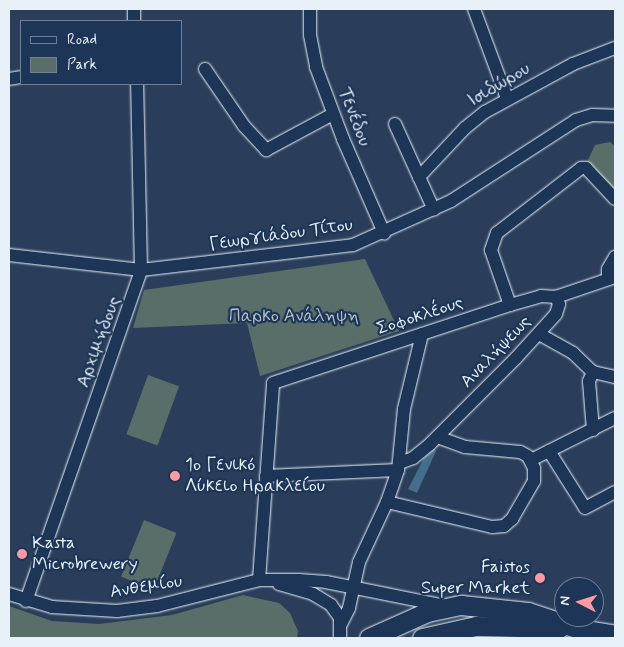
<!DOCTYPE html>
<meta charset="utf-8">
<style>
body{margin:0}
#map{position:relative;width:624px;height:647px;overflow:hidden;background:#2a3e5b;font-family:Mynerve,sans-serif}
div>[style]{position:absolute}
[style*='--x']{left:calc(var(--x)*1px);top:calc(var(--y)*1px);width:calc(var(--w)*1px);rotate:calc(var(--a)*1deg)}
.green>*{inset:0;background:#5a6e69;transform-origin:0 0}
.water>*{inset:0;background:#446e8c}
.roads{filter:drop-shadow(0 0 1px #e8f1f8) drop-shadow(0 0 1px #e8f1f8)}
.street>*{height:12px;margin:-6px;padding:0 6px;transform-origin:6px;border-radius:6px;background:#1d3557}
.secondary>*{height:19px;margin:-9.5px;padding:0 9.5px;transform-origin:9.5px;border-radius:9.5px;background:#1d3557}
.dots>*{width:14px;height:14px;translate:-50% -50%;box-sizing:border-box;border:2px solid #1d3557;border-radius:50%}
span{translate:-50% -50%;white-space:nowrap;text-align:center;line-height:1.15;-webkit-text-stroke:4.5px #1d3557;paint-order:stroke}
.street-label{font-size:18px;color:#e8f1f8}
.park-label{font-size:18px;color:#b6c3c6}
.poi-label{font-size:18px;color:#e8f1f8}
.left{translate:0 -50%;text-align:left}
.right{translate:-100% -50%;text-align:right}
.frame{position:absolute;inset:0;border:10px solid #e8f1f8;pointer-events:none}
.legend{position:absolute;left:20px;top:20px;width:162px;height:65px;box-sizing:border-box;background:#1d3557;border:1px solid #6e8097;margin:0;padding:6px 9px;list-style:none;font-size:15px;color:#e8f1f8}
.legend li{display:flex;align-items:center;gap:10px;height:25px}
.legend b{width:25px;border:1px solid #6e8097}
.north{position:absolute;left:554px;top:577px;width:50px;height:50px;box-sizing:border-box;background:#1d3557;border:1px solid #6e8097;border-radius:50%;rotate:275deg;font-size:14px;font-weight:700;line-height:20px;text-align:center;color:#e8f1f8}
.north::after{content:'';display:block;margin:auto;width:18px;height:22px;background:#ff9aa2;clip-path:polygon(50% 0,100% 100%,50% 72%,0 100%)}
</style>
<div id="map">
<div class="green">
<div style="clip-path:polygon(610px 142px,615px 146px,615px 194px,587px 162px,595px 145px)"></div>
<div style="clip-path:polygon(365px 259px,399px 331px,260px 376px,247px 323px,133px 328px,144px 290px)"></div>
<div style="left:148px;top:375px;width:33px;height:63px;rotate:20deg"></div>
<div style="left:144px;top:520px;width:35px;height:61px;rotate:22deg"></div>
<div style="clip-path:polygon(243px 595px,279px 603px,290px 613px,298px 631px,297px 638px,9px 638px,9px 606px,52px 621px,99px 624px,172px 615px)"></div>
</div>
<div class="water">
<div style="clip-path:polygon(434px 448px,436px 451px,417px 493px,408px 489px,424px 458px)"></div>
</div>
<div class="roads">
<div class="street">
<div style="--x:134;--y:9;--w:12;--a:90"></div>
<div style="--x:310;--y:9;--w:26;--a:90"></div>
<div style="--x:310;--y:35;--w:33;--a:79"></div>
<div style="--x:316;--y:67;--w:77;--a:69.4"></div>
<div style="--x:343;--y:139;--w:103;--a:66.4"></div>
<div style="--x:474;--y:9;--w:95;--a:69.7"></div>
<div style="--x:205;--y:69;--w:69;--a:55.6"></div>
<div style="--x:244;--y:126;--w:33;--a:47"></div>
<div style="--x:266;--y:150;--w:76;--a:-28.2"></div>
<div style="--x:9;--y:79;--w:12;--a:-9"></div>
<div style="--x:395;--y:124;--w:94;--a:65.6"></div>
<div style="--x:419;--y:177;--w:67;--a:-46.8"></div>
<div style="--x:465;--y:128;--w:26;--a:-39"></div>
<div style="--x:485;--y:112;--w:100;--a:-28.6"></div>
<div style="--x:573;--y:64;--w:45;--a:-20.9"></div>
<div style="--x:9;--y:255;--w:133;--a:6.5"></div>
<div style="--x:141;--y:270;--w:213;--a:-6.7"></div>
<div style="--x:353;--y:245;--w:107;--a:-24.2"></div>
<div style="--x:451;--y:201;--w:149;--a:-32.9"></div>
<div style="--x:576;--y:120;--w:17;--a:-17"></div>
<div style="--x:592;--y:115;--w:23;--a:2"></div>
<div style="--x:608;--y:279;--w:10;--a:-90"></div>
<div style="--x:608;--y:269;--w:14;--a:-60"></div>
<div style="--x:556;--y:297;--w:62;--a:-18.7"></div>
<div style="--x:510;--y:305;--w:58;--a:-109.1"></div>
<div style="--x:491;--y:250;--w:18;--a:-71"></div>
<div style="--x:497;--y:233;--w:106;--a:-37.7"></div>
<div style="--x:581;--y:168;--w:5;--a:0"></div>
<div style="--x:586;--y:168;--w:42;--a:46.9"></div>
<div style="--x:539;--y:334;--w:39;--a:29"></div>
<div style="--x:573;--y:353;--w:28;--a:44"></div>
<div style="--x:593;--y:372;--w:23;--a:13"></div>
<div style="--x:593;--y:430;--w:49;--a:-94.7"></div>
<div style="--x:589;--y:381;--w:10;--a:-66"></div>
<div style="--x:549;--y:451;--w:67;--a:57.7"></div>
<div style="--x:585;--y:508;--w:34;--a:-28"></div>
<div style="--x:531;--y:460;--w:94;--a:-26.6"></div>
<div style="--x:400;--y:463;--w:14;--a:-21"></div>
<div style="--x:413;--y:458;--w:22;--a:-39"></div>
<div style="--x:430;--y:444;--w:122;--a:-45"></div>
<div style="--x:516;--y:358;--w:59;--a:-47.7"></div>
<div style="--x:556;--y:314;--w:10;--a:-73"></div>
<div style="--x:559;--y:304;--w:8;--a:-113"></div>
<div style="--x:266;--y:476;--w:132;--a:-2.6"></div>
<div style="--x:387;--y:502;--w:108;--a:13.4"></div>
<div style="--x:492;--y:527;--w:12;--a:-5"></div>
<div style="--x:504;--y:526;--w:11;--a:-41"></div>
<div style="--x:512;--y:519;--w:44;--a:-59.9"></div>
<div style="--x:534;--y:481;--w:13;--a:-90"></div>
<div style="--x:534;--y:468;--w:13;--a:-117"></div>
<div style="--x:528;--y:456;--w:9;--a:-153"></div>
<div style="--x:520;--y:452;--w:55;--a:-174.8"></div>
<div style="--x:465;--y:447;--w:29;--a:-160"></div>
<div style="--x:259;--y:580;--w:197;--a:-85.9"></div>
<div style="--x:273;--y:383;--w:250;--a:-18.2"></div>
<div style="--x:510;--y:305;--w:32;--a:-16"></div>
<div style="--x:541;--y:296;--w:15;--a:4"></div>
<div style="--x:279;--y:584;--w:35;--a:16"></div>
<div style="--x:313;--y:594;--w:21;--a:31"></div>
<div style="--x:331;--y:605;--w:16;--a:55"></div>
<div style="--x:340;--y:618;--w:20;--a:90"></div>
<div style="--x:9;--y:594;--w:45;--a:16.8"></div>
<div style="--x:52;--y:607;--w:65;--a:3.5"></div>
<div style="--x:117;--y:611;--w:40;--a:-7.1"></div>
<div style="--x:157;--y:606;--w:105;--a:-14.3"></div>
<div style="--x:259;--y:580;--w:40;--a:0"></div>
<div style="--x:299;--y:580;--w:27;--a:4"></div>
<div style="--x:326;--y:582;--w:121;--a:11.4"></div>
<div style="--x:26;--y:601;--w:350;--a:-70.8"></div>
<div style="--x:141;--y:270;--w:186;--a:-91.2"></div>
<div style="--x:341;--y:624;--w:18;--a:-63"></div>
<div style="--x:349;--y:608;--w:47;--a:-77.7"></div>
<div style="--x:359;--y:562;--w:66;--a:-65"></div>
<div style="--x:387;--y:502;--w:34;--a:-71"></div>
<div style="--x:398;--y:470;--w:61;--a:-84.4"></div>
<div style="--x:404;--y:409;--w:77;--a:-76.5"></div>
</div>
<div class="secondary">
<div style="--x:369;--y:638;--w:64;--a:-24.1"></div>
<div style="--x:427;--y:612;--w:35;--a:-12"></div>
<div style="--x:461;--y:605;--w:67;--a:6"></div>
<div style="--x:528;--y:612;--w:54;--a:18.4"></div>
<div style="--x:579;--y:629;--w:36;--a:9"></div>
<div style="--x:422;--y:638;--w:55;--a:-12.5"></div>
<div style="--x:476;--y:626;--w:83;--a:1.4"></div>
</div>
</div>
<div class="dots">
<div style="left:175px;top:476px;background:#ff9aa2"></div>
<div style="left:22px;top:554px;background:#ff9aa2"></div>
<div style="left:540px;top:578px;background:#ff9aa2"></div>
</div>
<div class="street-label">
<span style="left:499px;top:85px;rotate:-31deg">Ισιδώρου</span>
<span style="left:354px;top:117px;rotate:69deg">Τενέδου</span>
<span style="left:281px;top:235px;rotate:-8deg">Γεωργιάδου Τίτου</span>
<span style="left:420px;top:316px;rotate:-18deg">Σοφοκλέους</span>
<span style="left:99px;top:342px;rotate:-70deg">Αρχιμήδους</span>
<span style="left:496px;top:352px;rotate:-46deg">Αναλήψεως</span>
<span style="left:146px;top:587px;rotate:-9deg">Ανθεμίου</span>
</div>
<div class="park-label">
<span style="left:294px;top:316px">Παρκο Ανάληψη</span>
</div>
<div class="poi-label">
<span class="left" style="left:185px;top:476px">1ο Γενικό<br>Λύκειο Ηρακλείου</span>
<span class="left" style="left:32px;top:554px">Kasta<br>Microbrewery</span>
<span class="right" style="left:530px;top:578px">Faistos<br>Super Market</span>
</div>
<div class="frame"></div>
<ul class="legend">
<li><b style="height:6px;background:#1d3557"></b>Road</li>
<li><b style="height:14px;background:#5a6e69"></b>Park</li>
</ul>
<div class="north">N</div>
</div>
